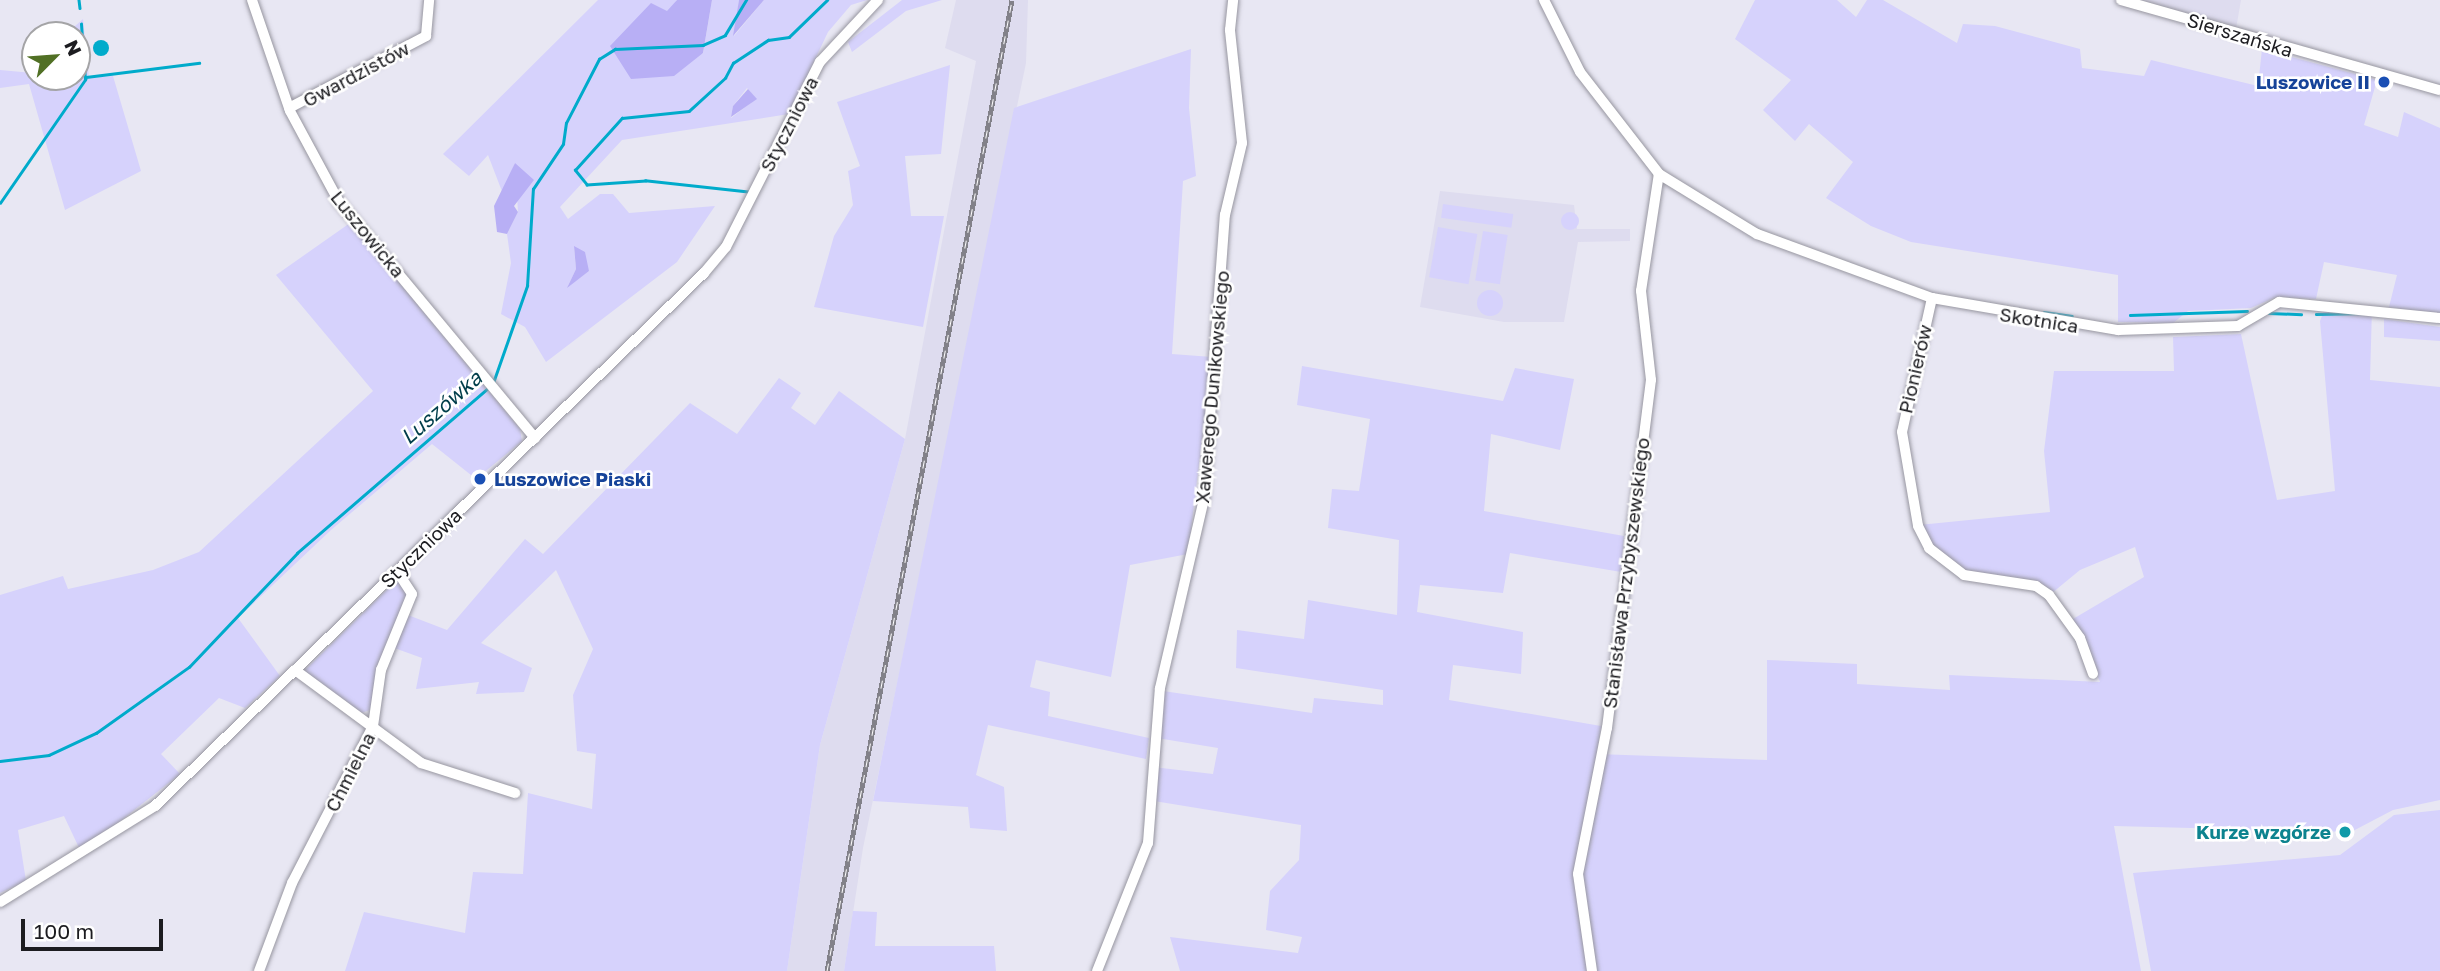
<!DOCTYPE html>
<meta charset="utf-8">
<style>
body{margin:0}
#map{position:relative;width:2440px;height:971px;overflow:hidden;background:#e8e7f3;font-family:"Golos Text",sans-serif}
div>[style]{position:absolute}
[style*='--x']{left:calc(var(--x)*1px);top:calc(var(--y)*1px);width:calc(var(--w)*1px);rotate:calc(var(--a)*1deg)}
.built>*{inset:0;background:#dedcef}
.green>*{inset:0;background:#d6d2fc;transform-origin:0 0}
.round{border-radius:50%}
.forest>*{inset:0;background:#b8aff5}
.water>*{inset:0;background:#00abcb}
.stream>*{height:2.5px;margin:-1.25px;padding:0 1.25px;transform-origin:1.25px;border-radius:1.25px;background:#00abcb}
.roads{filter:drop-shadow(0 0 2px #9796a0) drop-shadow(0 0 2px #9796a0)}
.minor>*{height:10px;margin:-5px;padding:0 5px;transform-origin:5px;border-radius:5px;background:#fff}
.rail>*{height:5px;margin-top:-2.5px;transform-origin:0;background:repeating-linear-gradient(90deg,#fff 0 8px,#828189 0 16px);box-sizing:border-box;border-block:2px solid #828189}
.dots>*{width:19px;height:19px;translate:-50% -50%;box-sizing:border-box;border:4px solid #fff;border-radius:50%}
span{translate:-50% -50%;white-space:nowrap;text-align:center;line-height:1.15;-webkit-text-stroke:5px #fff;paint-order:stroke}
.street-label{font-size:19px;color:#1c1c20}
.transit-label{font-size:19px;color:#164399;font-weight:700}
.right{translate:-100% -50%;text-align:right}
.left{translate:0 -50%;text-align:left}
.culture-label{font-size:19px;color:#0d838f;font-weight:700}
.water-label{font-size:21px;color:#003d4a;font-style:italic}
.north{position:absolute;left:21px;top:21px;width:70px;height:70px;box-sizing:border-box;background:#fff;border:2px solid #a4a4a6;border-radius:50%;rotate:65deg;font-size:19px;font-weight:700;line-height:28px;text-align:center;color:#1c1c20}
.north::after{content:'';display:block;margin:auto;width:24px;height:32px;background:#517025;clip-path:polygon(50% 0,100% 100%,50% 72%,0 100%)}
.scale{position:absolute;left:21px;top:919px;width:142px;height:32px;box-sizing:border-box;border:4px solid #1c1c20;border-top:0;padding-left:9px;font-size:21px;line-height:24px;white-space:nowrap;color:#1c1c20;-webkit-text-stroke:5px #fff;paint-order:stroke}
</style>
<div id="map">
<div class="built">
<div style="clip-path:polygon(956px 0,1028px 0,1026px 63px,863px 848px,844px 971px,787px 971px,820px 745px,905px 439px,976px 61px,945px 48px)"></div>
<div style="clip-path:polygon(2141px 0,2241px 0,2236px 29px)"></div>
<div style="clip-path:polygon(1440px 191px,1574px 205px,1577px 229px,1630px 229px,1630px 241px,1578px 242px,1564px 322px,1504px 322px,1420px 307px)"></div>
</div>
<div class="green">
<div style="clip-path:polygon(evenodd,598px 0,677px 0,668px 12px,703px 54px,712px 0,739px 0,734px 36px,764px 0,867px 0,851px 5px,828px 32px,789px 114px,622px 140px,560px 207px,568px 219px,600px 194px,613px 194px,629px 213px,715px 206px,677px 262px,546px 362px,525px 327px,501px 314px,511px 263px,507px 234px,518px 212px,515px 163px,503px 194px,488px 155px,469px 176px,443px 154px,598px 0,747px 88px,756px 99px,731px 118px,733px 106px,747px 88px,598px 0,574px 247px,589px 271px,568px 286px,576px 269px,574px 247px)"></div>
<div style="clip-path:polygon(902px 0,942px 0,906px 11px,852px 52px,848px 42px)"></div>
<div style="clip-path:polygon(1755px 0,1837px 0,1856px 17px,1867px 0,1883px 0,1957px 43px,1963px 24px,1995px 26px,2080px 49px,2082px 68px,2144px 76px,2151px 60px,2258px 86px,2262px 49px,2377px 80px,2364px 125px,2398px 137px,2404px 112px,2440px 128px,2440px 316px,2389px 307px,2397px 275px,2324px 262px,2316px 299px,2276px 297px,2251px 308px,2188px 311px,2173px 323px,2118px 322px,2118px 275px,1911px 242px,1871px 226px,1826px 198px,1853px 162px,1809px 124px,1795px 141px,1763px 110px,1791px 80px,1735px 39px)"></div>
<div style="clip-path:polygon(83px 19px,89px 78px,113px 76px,141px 171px,65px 210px,29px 84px,0 88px,0 70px,77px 77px,77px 35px,65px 35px)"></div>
<div style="clip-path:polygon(1191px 49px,1189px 108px,1196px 176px,1183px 181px,1172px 354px,1212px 357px,1188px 554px,1130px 565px,1111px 677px,1036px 660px,1030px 687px,1050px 692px,1048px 716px,1149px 738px,1146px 759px,988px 725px,976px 775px,1004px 787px,1007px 831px,970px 828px,968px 807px,873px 801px,1014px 108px)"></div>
<div style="clip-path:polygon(950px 65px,941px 154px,905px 156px,911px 216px,944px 216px,923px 327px,814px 307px,834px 236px,853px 205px,848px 171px,860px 166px,837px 102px)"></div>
<div style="left:1443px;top:204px;width:71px;height:14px;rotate:8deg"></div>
<div class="round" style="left:1561px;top:212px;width:18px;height:18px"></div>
<div style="clip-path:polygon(350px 223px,520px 429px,522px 441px,476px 479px,432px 444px,331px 530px,238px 618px,280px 676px,245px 708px,219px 698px,161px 754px,180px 774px,81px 852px,64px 816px,18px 830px,26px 881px,0 893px,0 595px,63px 576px,68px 589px,153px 570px,199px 552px,373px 391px,276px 275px)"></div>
<div style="left:1438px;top:227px;width:40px;height:51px;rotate:10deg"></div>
<div style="left:1483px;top:231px;width:25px;height:50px;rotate:9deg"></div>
<div class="round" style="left:1477px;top:290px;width:26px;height:26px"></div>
<div style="clip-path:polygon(2327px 303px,2372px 308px,2370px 380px,2440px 387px,2440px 800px,2393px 810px,2351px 832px,2114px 826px,2141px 971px,1180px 971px,1170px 937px,1298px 953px,1302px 937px,1266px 930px,1270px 891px,1299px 860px,1301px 825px,1154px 801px,1153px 767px,1213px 774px,1218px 748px,1157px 738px,1163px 691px,1312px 713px,1314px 698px,1383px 705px,1383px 690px,1236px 668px,1237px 630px,1304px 639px,1308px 600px,1397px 615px,1399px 540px,1328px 528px,1332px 489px,1359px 491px,1370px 419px,1297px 405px,1302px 366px,1503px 401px,1515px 368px,1574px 379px,1560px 450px,1491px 434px,1484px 511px,1624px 536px,1621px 572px,1510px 553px,1503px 593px,1420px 585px,1417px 612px,1523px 632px,1521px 674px,1453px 665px,1449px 700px,1601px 726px,1597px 754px,1767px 760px,1767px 660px,1857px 664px,1857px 684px,1950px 690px,1949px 675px,2100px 682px,2073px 619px,2144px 577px,2135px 547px,2080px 570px,2052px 593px,1961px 570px,1929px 545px,1919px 525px,2050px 512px,2044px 451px,2054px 371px,2174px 371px,2173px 337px,2241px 334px,2277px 500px,2335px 491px,2320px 321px)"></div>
<div style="clip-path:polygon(2384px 319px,2440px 327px,2440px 341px,2384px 337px)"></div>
<div style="clip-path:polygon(779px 378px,801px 393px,791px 408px,815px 425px,839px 391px,905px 439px,820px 745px,787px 971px,345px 971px,364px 912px,465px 933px,473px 872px,523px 874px,528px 793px,592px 809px,596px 754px,577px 751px,573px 695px,593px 649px,556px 570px,481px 643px,532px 668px,524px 692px,476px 694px,479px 682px,416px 689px,422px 658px,386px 645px,370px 710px,358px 714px,303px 672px,398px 579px,407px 593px,400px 612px,447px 630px,525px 539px,543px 554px,690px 403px,737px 434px)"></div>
<div style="clip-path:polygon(2440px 810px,2440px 971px,2151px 971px,2133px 873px,2340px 855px,2394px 815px)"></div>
<div style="clip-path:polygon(853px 911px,877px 912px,875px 946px,994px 946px,996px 971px,844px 971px)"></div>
</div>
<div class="forest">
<div style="clip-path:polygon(677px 0,712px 0,703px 53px,674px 76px,631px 79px,610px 46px,651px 3px,667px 11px)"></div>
<div style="clip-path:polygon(739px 0,764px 0,733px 36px)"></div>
<div style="clip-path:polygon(748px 89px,757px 99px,731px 117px,733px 106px)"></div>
<div style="clip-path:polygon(515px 163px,534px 180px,514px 206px,518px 212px,507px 234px,497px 232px,494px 206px)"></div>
<div style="clip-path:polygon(574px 246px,585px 252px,589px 271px,567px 288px,576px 269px)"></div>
</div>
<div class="water">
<div class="round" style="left:93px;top:40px;width:16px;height:16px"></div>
</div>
<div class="stream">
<div style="--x:79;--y:0;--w:8;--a:83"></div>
<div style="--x:86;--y:77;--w:114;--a:-7.1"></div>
<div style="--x:748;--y:192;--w:103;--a:-173.8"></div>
<div style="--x:646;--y:181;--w:59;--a:176.1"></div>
<div style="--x:587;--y:185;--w:19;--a:-129"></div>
<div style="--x:575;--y:170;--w:70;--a:-47.9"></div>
<div style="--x:622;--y:118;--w:67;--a:-6"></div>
<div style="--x:689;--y:111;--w:49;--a:-42.5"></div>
<div style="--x:725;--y:78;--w:17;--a:-62"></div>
<div style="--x:733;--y:63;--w:42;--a:-33.3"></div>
<div style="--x:768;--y:40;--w:21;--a:-8"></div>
<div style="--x:789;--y:37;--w:53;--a:-44.2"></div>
<div style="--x:0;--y:203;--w:150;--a:-55.4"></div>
<div style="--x:85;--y:80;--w:56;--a:-94.1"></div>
<div style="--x:2044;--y:312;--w:28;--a:8"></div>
<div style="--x:2269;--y:313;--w:32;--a:2"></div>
<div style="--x:2316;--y:314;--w:50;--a:-1.1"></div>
<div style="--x:2130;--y:315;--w:117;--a:-2"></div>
<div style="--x:493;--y:383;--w:103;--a:-70.7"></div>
<div style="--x:527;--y:286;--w:97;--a:-86.5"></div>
<div style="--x:533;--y:189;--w:54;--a:-56.3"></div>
<div style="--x:563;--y:144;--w:21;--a:-82"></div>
<div style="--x:566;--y:123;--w:72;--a:-62.7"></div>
<div style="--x:599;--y:59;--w:19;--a:-32"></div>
<div style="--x:615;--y:49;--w:88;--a:-2.6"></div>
<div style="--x:703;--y:45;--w:24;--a:-24"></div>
<div style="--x:725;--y:35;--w:41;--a:-59"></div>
<div style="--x:0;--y:761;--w:49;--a:-7"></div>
<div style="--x:49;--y:755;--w:52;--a:-25.1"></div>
<div style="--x:96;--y:733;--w:114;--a:-35.4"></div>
<div style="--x:189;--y:667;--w:157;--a:-46.5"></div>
<div style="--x:297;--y:553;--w:252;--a:-40.8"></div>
</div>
<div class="roads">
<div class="minor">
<div style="--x:252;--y:0;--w:117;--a:71.1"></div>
<div style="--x:290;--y:111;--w:103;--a:61.7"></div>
<div style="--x:339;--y:202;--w:307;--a:50.3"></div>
<div style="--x:1544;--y:0;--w:80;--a:63.4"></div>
<div style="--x:1580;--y:72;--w:129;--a:52.2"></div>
<div style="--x:1659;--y:174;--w:115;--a:31.5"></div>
<div style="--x:1757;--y:234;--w:186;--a:20.1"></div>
<div style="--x:1932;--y:298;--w:189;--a:9.8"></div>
<div style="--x:2118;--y:330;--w:120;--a:-1.9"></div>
<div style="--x:2238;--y:326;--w:48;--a:-30.3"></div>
<div style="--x:2279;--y:302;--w:162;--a:5.7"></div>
<div style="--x:2121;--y:0;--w:331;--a:15.8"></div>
<div style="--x:289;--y:108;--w:155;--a:-27.7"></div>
<div style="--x:426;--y:36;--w:36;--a:-85"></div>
<div style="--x:1932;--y:298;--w:137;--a:102.6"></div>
<div style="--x:1902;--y:432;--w:95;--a:80.3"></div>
<div style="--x:1918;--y:526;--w:25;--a:63"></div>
<div style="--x:1929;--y:548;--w:44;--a:37.6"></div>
<div style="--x:1964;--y:575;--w:73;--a:8.7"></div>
<div style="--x:2036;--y:586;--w:16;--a:35"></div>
<div style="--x:2049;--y:595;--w:53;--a:54.2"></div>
<div style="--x:2080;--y:638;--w:38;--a:70"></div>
<div style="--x:295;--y:670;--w:157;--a:36.4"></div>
<div style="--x:421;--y:763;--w:99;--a:17.7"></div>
<div style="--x:0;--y:902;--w:182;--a:-31.8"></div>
<div style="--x:155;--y:806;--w:765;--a:-44.15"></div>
<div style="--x:704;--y:273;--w:34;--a:-50"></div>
<div style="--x:726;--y:247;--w:208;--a:-63.1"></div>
<div style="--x:820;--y:62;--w:85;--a:-46.9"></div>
<div style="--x:259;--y:971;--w:94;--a:-69.4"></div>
<div style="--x:292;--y:883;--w:177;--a:-62.7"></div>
<div style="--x:373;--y:726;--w:57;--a:-81.9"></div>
<div style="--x:381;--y:670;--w:82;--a:-67.8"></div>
<div style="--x:412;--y:594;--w:27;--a:-123"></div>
<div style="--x:1097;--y:971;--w:138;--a:-68.3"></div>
<div style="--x:1148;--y:843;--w:155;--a:-85.6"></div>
<div style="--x:1160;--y:688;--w:194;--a:-76.9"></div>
<div style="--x:1204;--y:499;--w:285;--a:-85.8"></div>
<div style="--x:1225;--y:215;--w:74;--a:-76.7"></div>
<div style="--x:1242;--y:143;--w:114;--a:-96.1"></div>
<div style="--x:1230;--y:30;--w:30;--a:-84"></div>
<div style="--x:1592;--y:971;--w:98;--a:-98.2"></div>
<div style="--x:1578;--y:874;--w:149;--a:-78.8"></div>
<div style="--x:1607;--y:728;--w:351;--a:-82.8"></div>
<div style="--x:1651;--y:380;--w:90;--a:-96.4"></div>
<div style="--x:1641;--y:291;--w:118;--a:-81.3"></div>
</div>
</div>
<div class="rail">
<div style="--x:827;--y:971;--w:988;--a:-79.21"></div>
</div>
<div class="dots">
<div style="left:2384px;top:82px;background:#1a4fb4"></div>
<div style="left:480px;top:479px;background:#1a4fb4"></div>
<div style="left:2345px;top:832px;background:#0f9aa8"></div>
</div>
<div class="street-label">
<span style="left:2240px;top:35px;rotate:17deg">Sierszańska</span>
<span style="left:356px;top:74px;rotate:-28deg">Gwardzistów</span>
<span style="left:789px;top:124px;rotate:-63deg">Styczniowa</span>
<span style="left:368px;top:234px;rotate:51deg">Luszowicka</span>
<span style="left:2039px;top:320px;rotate:9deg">Skotnica</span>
<span style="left:1915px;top:369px;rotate:-77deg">Pionierów</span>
<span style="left:1212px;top:387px;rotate:-85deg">Xawerego Dunikowskiego</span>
<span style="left:421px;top:548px;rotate:-44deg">Styczniowa</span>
<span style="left:1626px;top:573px;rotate:-83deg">Stanisława Przybyszewskiego</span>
<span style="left:350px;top:772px;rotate:-63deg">Chmielna</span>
</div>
<div class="transit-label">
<span class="right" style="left:2370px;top:82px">Luszowice II</span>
<span class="left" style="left:494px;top:479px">Luszowice Piaski</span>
</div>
<div class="culture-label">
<span class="right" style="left:2331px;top:832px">Kurze wzgórze</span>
</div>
<div class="water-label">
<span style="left:441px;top:407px;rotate:-41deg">Luszówka</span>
</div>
<div class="north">N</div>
<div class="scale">100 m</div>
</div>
